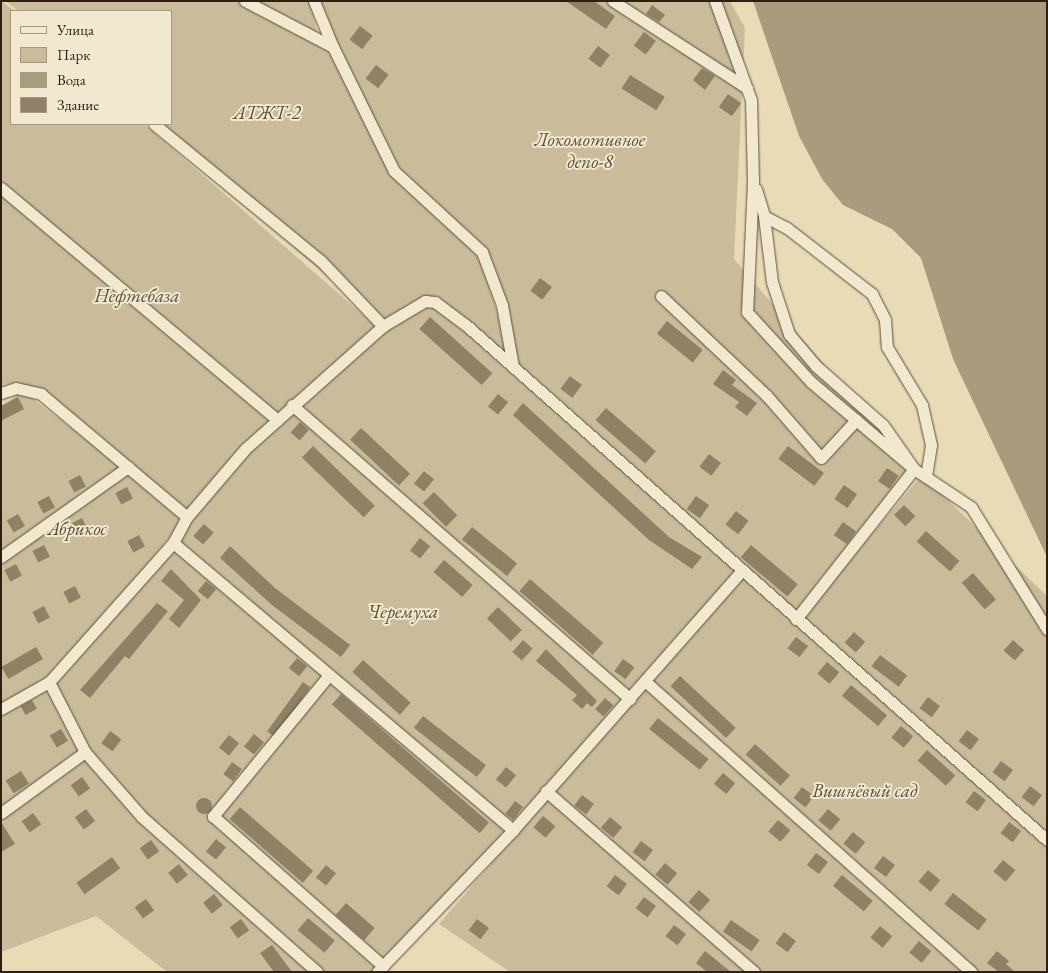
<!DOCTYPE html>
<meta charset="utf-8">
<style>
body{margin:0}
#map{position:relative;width:1048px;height:973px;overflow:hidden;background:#e9dbb6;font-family:"EB Garamond",serif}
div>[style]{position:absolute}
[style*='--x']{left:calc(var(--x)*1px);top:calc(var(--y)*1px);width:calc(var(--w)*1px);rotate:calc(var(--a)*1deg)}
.green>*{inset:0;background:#cabb9a}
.water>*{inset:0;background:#aa9b7e}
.building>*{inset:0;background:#908166;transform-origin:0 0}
.round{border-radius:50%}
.roads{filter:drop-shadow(0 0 1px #5e4e3a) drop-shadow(0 0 1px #5e4e3a)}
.minor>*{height:11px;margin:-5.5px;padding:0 5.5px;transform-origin:5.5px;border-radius:5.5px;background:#f1e8d0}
span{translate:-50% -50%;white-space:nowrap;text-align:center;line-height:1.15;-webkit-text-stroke:4px #f1e8d0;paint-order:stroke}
.park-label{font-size:19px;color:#5e4e39;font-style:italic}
.frame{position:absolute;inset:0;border:2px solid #301f10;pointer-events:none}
.legend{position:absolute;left:10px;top:10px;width:162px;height:115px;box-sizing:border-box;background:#f1e8d0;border:1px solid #a49883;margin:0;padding:6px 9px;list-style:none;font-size:15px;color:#301f10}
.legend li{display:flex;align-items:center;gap:10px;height:25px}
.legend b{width:25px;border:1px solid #a49883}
</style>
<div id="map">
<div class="green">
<div style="clip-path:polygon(1px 1px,15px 11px,11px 11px,11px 124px,144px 124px,377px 327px,187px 514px,42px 391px,15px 383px,1px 385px)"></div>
<div style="clip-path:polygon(6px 1px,239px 1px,331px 50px,394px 173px,480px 258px,512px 358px,435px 298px,383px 324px,149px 124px,171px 124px,171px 11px,18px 11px)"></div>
<div style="clip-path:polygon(247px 1px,310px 1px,319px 40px)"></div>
<div style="clip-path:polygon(314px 1px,730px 1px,745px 28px,734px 259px,913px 469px,796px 618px,518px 367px,491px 261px,397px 173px)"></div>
<div style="clip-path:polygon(evenodd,435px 302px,741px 571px,377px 972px,317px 972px,142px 817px,85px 752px,48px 683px,81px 756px,138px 820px,314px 972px,167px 972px,96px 916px,1px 952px,1px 406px,23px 391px,187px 517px,245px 449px,383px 326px,435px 302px,186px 518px,173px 543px,52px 677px,186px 518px)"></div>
<div style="clip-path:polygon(922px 475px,1047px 596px,1047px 972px,510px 972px,439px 924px,740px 575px,796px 623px)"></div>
</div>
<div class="water">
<div style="clip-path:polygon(753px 1px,1047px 1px,1047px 557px,953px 359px,921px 258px,892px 229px,843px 205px,822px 179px,799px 136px)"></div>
</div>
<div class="building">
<div style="clip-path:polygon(566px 1px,594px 1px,615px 16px,606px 29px)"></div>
<div style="clip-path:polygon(652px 5px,665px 15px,659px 22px,646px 14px)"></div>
<div style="left:360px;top:26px;width:16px;height:17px;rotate:38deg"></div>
<div style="left:644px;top:32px;width:15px;height:17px;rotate:37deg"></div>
<div style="left:598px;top:46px;width:15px;height:16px;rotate:37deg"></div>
<div style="left:376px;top:65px;width:16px;height:17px;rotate:38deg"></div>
<div style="clip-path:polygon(702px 68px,715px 76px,705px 90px,693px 80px)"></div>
<div style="left:630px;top:75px;width:41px;height:16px;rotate:32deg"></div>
<div style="left:728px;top:94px;width:16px;height:16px;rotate:35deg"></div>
<div style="left:540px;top:278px;width:15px;height:16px;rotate:37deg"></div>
<div style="left:430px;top:317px;width:84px;height:16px;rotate:42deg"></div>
<div style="left:667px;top:321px;width:46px;height:16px;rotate:39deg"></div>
<div style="clip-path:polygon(723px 370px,736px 380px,732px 385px,757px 403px,747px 416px,735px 407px,739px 402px,713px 384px)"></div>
<div style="left:570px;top:376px;width:15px;height:16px;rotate:37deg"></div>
<div style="left:498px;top:394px;width:13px;height:16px;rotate:39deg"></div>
<div style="clip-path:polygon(18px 397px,24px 409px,1px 421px,1px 406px)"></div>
<div style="clip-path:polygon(523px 403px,669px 537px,702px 557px,692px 569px,649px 540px,513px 415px)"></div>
<div style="left:606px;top:408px;width:66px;height:16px;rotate:41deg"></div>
<div style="left:300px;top:422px;width:12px;height:14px;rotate:42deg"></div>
<div style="left:361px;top:428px;width:67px;height:16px;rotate:43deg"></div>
<div style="left:313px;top:446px;width:86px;height:16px;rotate:44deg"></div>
<div style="left:788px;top:446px;width:45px;height:16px;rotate:37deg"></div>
<div style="left:709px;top:454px;width:15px;height:16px;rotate:37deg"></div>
<div style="left:887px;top:468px;width:14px;height:16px;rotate:34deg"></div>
<div style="left:424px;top:471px;width:13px;height:16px;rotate:39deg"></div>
<div style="left:80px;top:475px;width:13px;height:13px;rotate:63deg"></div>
<div style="left:844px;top:485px;width:16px;height:17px;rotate:35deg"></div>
<div style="left:127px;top:487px;width:13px;height:13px;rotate:63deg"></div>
<div style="left:434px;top:492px;width:33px;height:16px;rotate:45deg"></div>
<div style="left:49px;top:496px;width:13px;height:13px;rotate:63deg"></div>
<div style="left:696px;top:496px;width:16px;height:16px;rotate:35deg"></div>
<div style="left:904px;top:505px;width:16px;height:14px;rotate:45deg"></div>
<div style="left:736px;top:511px;width:16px;height:17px;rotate:38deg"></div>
<div style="left:18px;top:514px;width:14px;height:13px;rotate:60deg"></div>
<div style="left:82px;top:518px;width:13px;height:13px;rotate:63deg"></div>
<div style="left:843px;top:522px;width:16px;height:16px;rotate:35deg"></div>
<div style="left:204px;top:524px;width:13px;height:16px;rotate:42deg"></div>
<div style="left:472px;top:527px;width:58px;height:16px;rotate:39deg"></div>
<div style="left:926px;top:531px;width:45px;height:14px;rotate:42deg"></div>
<div style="left:139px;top:535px;width:13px;height:13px;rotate:63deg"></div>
<div style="left:420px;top:538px;width:13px;height:16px;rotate:39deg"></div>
<div style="left:44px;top:545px;width:13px;height:13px;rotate:63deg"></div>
<div style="left:751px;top:545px;width:61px;height:16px;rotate:40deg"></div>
<div style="clip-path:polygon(230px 546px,275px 588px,350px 645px,341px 657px,272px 605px,220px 558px)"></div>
<div style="left:444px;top:560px;width:38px;height:16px;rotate:41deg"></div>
<div style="left:16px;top:564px;width:13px;height:13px;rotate:63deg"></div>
<div style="clip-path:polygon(171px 569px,201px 600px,179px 628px,169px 619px,184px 600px,161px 581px)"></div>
<div style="left:973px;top:573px;width:35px;height:15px;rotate:49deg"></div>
<div style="left:530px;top:579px;width:97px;height:16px;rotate:41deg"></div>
<div style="left:206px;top:581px;width:13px;height:13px;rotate:39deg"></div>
<div style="left:75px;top:586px;width:13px;height:13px;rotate:63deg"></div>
<div style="clip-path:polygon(157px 603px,168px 611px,129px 659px,125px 656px,90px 698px,80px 690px)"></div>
<div style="left:44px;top:606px;width:13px;height:13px;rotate:63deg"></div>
<div style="left:498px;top:607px;width:33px;height:16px;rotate:44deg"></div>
<div style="left:854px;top:632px;width:15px;height:14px;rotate:42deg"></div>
<div style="left:796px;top:637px;width:15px;height:14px;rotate:37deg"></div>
<div style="left:523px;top:640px;width:13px;height:16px;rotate:42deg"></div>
<div style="left:1013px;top:640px;width:15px;height:14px;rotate:42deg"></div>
<div style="left:36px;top:647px;width:14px;height:40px;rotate:60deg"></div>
<div style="clip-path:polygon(546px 649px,597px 701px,592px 707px,587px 703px,582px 709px,572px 700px,577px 695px,536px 661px)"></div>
<div style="left:880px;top:655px;width:34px;height:14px;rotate:37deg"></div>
<div style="left:297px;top:658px;width:13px;height:13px;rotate:39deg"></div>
<div style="left:623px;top:659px;width:14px;height:15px;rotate:36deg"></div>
<div style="left:363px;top:660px;width:64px;height:16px;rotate:42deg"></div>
<div style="left:827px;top:662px;width:16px;height:15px;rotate:40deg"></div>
<div style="left:680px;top:676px;width:76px;height:14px;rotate:43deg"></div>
<div style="left:303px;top:682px;width:9px;height:61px;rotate:36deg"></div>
<div style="left:851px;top:685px;width:47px;height:14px;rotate:40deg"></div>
<div style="left:341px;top:694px;width:196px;height:14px;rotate:41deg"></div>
<div style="left:928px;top:697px;width:15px;height:14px;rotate:37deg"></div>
<div style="left:605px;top:698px;width:11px;height:15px;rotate:41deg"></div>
<div style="left:32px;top:700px;width:10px;height:13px;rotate:61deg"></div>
<div style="left:423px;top:716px;width:80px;height:15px;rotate:38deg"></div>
<div style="left:658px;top:718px;width:65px;height:14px;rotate:39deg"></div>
<div style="left:901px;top:726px;width:16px;height:15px;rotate:40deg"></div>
<div style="left:61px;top:729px;width:14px;height:13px;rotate:60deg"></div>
<div style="left:967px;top:730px;width:15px;height:14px;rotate:37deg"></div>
<div style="left:110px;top:731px;width:14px;height:15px;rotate:36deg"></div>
<div style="left:254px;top:734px;width:13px;height:16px;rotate:39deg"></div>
<div style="left:229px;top:735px;width:13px;height:16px;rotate:39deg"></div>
<div style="left:755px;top:744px;width:47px;height:14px;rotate:42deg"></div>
<div style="left:927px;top:750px;width:38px;height:14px;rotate:42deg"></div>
<div style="left:1001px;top:761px;width:15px;height:14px;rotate:37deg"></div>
<div style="left:232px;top:762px;width:12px;height:15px;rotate:35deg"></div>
<div style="left:506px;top:767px;width:13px;height:16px;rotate:39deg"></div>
<div style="left:21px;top:771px;width:15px;height:18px;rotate:58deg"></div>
<div style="left:723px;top:773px;width:16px;height:14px;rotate:40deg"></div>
<div style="left:82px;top:777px;width:14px;height:14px;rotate:54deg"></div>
<div style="left:1030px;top:786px;width:15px;height:14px;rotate:37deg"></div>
<div style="left:802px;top:787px;width:15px;height:14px;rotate:37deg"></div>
<div style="left:974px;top:791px;width:15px;height:14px;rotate:37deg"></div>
<div style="left:582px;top:795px;width:15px;height:13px;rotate:37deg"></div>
<div class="round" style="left:196px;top:798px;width:16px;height:16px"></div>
<div style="left:515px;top:801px;width:10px;height:16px;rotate:37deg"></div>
<div style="left:240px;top:807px;width:97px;height:16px;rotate:41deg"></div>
<div style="left:86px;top:809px;width:15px;height:14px;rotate:53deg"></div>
<div style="left:828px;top:809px;width:16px;height:15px;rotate:40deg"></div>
<div style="left:33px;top:813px;width:14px;height:14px;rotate:54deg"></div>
<div style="left:543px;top:816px;width:16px;height:15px;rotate:40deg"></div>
<div style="left:610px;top:817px;width:16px;height:14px;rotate:40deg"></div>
<div style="left:778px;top:820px;width:16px;height:15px;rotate:40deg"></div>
<div style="clip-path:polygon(1px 822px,15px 844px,1px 852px)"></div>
<div style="left:1009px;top:822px;width:15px;height:14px;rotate:37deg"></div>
<div style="left:853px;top:832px;width:16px;height:15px;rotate:40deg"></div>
<div style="left:216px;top:839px;width:13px;height:16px;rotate:39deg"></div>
<div style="left:151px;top:840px;width:14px;height:14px;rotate:54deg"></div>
<div style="left:641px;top:841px;width:15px;height:14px;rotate:37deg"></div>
<div style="left:816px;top:853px;width:15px;height:15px;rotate:37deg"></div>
<div style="left:883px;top:856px;width:15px;height:15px;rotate:37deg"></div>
<div style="left:112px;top:857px;width:14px;height:44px;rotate:54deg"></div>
<div style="left:1003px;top:860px;width:16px;height:15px;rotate:40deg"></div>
<div style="left:665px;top:863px;width:16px;height:15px;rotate:40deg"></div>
<div style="left:179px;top:864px;width:14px;height:14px;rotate:51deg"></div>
<div style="left:326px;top:865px;width:13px;height:16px;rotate:39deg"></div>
<div style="left:928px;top:870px;width:16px;height:15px;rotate:40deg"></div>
<div style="left:615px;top:875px;width:15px;height:14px;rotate:37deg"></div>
<div style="left:842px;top:875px;width:40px;height:14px;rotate:40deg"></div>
<div style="left:699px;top:890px;width:15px;height:16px;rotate:42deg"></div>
<div style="left:953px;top:893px;width:43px;height:14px;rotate:38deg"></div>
<div style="left:214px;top:894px;width:14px;height:14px;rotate:51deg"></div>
<div style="left:644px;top:897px;width:15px;height:14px;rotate:37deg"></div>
<div style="left:146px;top:899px;width:14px;height:14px;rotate:54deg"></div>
<div style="left:346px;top:903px;width:38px;height:16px;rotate:41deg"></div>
<div style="left:308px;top:918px;width:35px;height:16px;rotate:40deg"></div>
<div style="left:241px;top:919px;width:14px;height:14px;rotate:54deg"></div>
<div style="left:477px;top:919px;width:15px;height:14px;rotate:37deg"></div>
<div style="left:731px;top:920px;width:35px;height:14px;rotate:35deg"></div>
<div style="left:674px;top:925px;width:15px;height:14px;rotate:37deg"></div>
<div style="left:880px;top:926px;width:16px;height:15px;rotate:40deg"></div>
<div style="left:784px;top:932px;width:15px;height:14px;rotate:37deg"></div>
<div style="left:919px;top:941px;width:16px;height:15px;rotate:40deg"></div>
<div style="clip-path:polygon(272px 945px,292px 972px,274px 972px,260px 953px)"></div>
<div style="clip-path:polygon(705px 951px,731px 972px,707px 972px,696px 963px)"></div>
<div style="clip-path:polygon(997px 951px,1009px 961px,1006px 964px,1015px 972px,999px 972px,987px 963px)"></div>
</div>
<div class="roads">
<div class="minor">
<div style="--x:245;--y:1;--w:99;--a:27.6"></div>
<div style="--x:333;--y:47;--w:138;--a:63.8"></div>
<div style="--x:394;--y:171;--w:120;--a:42.6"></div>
<div style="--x:482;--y:252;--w:57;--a:69.3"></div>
<div style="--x:502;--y:305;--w:63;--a:79.9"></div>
<div style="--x:314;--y:1;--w:50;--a:67.6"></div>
<div style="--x:613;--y:1;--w:160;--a:33"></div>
<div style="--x:715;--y:1;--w:105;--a:70"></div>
<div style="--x:751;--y:100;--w:82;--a:88.6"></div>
<div style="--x:753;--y:182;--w:130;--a:92.6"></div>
<div style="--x:747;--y:312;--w:95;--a:47.6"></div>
<div style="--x:811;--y:382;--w:135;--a:40.2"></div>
<div style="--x:914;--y:469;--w:69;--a:33.7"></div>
<div style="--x:971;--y:507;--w:144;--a:58.1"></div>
<div style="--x:154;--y:124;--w:216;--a:39.4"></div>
<div style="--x:321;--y:261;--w:90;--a:46.4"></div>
<div style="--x:1;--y:188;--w:361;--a:40"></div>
<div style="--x:756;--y:189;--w:28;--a:73"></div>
<div style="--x:764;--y:216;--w:66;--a:83.1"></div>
<div style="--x:772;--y:282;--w:55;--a:71.9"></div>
<div style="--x:789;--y:334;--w:42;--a:49.8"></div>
<div style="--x:816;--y:366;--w:89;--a:41.4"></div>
<div style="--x:883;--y:425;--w:54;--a:54.8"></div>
<div style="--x:914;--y:469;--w:191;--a:128.2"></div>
<div style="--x:764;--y:216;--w:26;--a:28"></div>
<div style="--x:787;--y:228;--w:108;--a:37.8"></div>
<div style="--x:872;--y:294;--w:29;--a:63"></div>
<div style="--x:885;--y:320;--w:27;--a:86"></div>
<div style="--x:887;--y:347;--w:68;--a:58.9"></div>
<div style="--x:922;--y:405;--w:41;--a:77.3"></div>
<div style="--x:931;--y:445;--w:32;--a:99"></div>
<div style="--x:661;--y:296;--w:146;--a:43.3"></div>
<div style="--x:767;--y:396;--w:82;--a:48.9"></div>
<div style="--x:821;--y:458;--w:52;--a:-47.4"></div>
<div style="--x:1;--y:393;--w:16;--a:-18"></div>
<div style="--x:16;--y:388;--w:26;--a:13"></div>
<div style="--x:41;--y:394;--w:191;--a:40.1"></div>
<div style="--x:292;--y:405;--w:448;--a:41"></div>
<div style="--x:173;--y:543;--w:186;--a:131.7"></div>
<div style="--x:49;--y:682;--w:79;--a:62.8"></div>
<div style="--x:85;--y:752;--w:86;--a:48.8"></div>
<div style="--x:142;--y:817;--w:234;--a:41.5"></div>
<div style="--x:1;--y:557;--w:156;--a:-35.3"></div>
<div style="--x:329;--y:675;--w:183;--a:129.4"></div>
<div style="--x:213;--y:816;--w:227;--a:41.4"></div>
<div style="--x:646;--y:682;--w:436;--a:41.7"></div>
<div style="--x:1;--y:709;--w:55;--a:-29.4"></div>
<div style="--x:546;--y:791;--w:276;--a:41"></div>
<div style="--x:1;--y:813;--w:104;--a:-36"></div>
<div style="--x:513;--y:830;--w:445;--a:-139.8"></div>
<div style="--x:173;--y:543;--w:30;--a:-62"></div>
<div style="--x:187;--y:517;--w:89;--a:-49.5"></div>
<div style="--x:245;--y:449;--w:185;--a:-41.7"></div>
<div style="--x:383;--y:326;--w:49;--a:-30.8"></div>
<div style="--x:425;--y:301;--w:10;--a:6"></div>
<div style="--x:435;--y:302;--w:39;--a:37"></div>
<div style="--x:466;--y:325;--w:776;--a:41.55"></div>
<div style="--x:377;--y:972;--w:197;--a:-46.2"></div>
<div style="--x:513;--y:830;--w:345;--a:-48.6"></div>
</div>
</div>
<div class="park-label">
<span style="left:267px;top:113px">АТЖТ-2</span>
<span style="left:590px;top:151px">Локомотивное<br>депо-8</span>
<span style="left:137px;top:296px">Нефтебаза</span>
<span style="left:77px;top:529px">Абрикос</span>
<span style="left:403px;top:612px">Черемуха</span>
<span style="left:865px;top:791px">Вишнёвый сад</span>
</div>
<div class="frame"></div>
<ul class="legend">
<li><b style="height:6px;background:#f1e8d0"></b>Улица</li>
<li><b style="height:14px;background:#cabb9a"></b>Парк</li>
<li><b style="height:14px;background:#aa9b7e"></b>Вода</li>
<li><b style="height:14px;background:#908166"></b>Здание</li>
</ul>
</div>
